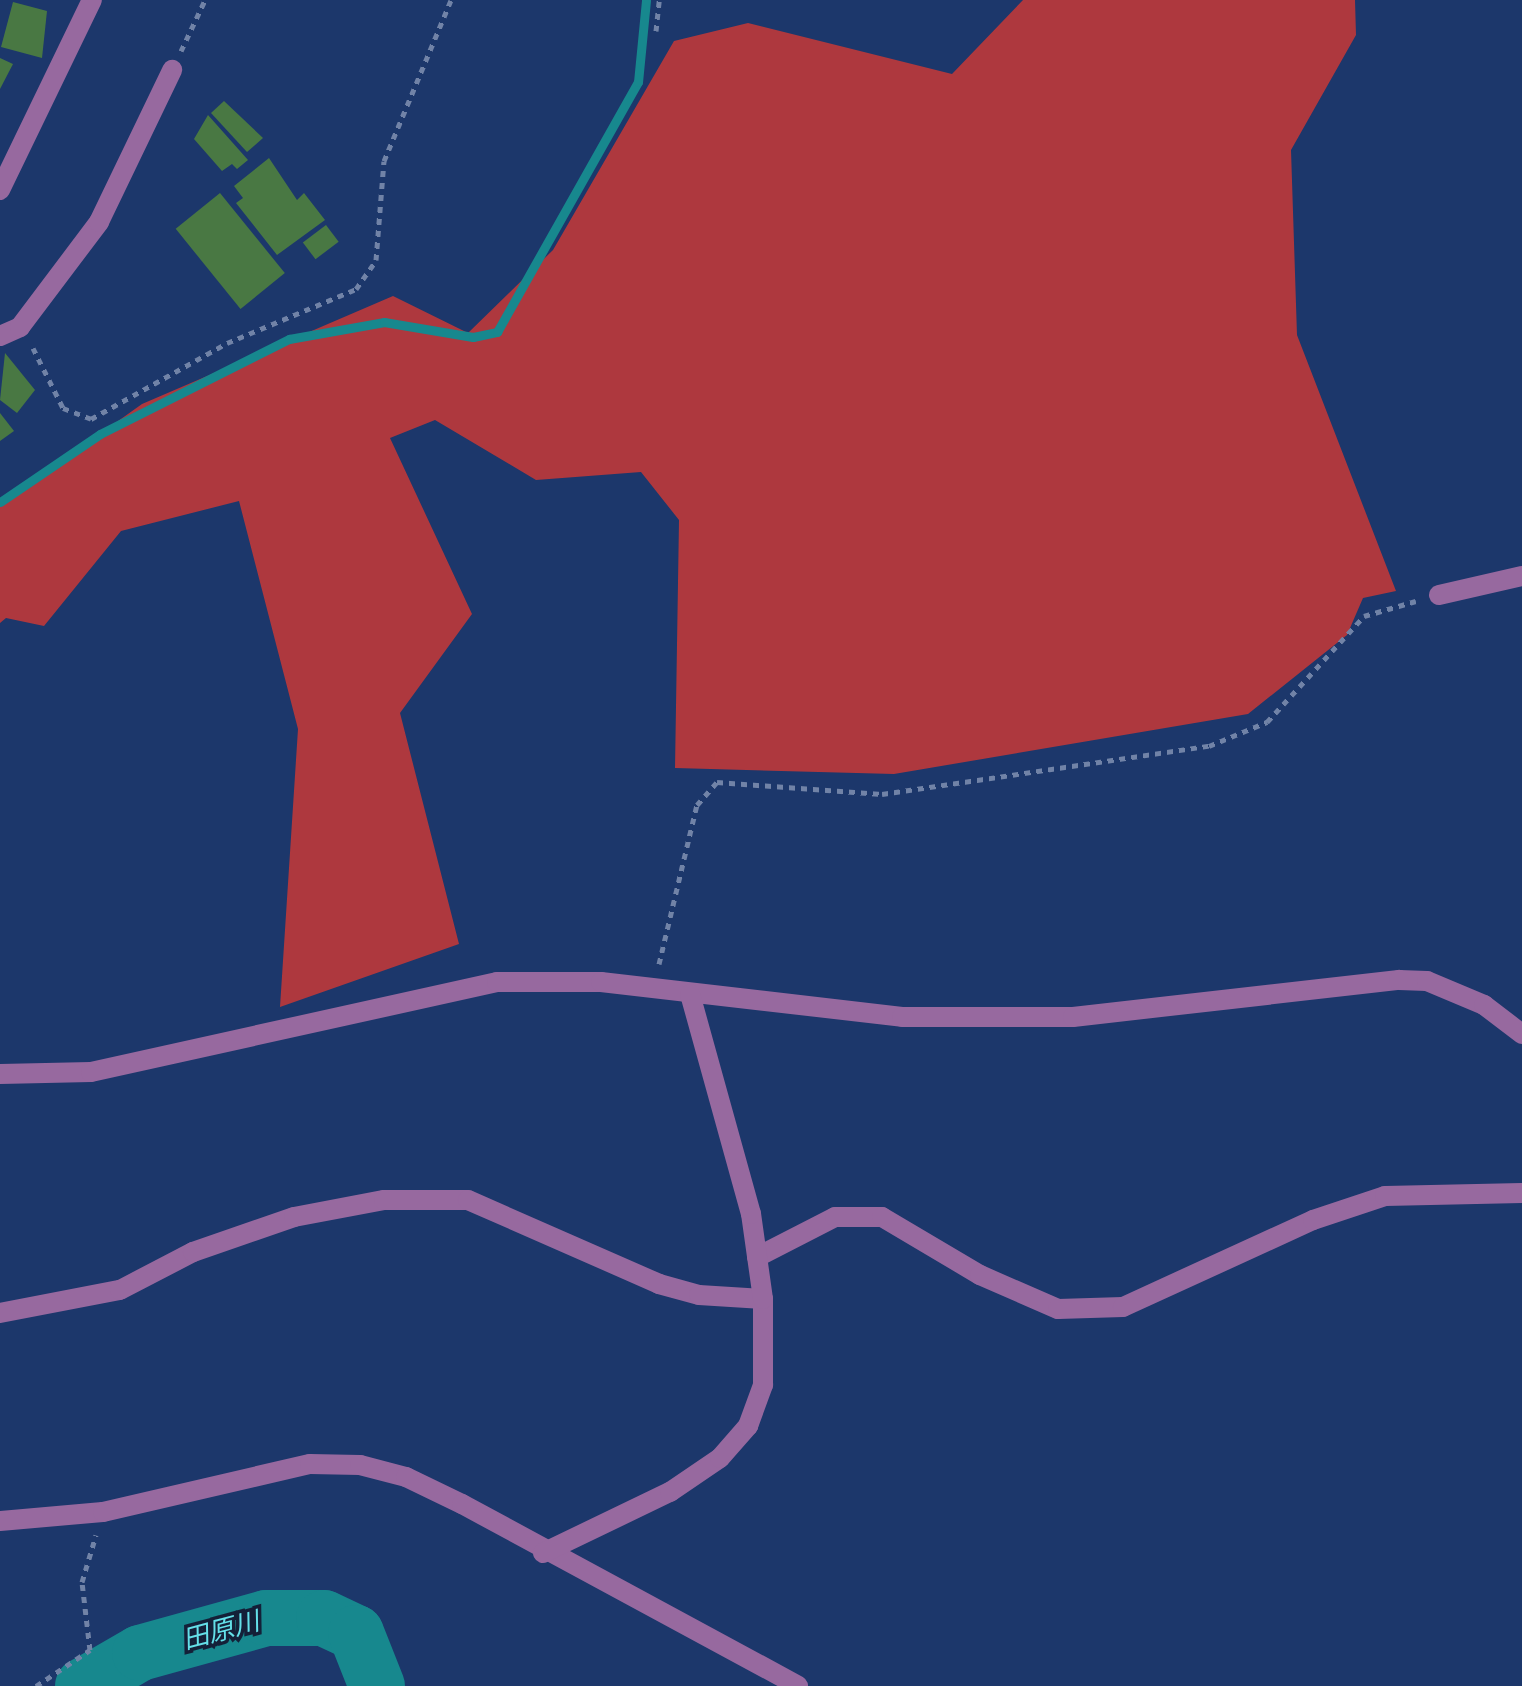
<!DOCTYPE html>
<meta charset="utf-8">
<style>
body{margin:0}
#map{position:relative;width:1522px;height:1686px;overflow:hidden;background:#1c376b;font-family:"Fira Sans","Noto Sans JP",sans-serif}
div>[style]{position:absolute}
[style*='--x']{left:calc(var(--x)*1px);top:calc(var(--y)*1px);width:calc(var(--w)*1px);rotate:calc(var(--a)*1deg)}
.forest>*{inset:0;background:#ae383e}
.stream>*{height:9px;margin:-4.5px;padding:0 4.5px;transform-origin:4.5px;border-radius:4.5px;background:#17888e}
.river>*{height:56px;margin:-28px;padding:0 28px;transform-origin:28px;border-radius:28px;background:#17888e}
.building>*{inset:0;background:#497843;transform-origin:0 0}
.path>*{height:5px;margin-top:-2.5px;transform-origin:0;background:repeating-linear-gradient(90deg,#7183a7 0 6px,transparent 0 12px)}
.minor>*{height:20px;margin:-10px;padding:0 10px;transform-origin:10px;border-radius:10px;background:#97699f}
span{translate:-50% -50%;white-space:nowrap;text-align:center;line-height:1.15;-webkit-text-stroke:7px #142038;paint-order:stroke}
.water-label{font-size:26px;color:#64e0e9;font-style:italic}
</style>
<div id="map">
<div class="forest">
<div style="clip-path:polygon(1023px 0,1355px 0,1356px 35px,1291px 150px,1297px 335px,1396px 591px,1363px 598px,1347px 635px,1248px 714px,894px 774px,675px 768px,679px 520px,641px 472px,536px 480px,435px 420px,390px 438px,472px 614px,400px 713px,459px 944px,280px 1007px,298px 729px,239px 501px,121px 531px,44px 626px,6px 618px,0 623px,0 505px,142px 404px,393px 296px,468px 333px,553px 250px,674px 41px,748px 23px,952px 74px)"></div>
</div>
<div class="stream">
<div style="--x:0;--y:502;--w:121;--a:-34.2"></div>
<div style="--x:100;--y:434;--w:212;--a:-26.7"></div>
<div style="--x:289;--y:339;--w:97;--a:-10.1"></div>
<div style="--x:384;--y:322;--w:90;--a:9.6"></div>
<div style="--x:473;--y:337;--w:25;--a:-12"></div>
<div style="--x:497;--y:332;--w:287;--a:-60.6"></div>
<div style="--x:638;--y:82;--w:82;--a:-84.4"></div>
</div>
<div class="river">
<div style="--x:83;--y:1686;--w:66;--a:-30.1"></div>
<div style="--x:140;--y:1653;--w:131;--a:-15.5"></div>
<div style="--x:266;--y:1618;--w:58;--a:0"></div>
<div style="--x:324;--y:1618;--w:35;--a:25"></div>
<div style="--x:356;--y:1633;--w:57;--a:68.4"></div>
</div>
<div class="building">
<div style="clip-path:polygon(13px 2px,47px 11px,42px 58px,1px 47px)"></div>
<div style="clip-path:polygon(0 58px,13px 64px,0 89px)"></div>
<div style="clip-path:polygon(224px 101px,263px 138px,247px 152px,211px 113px)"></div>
<div style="clip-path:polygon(208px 115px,248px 160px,237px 169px,232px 164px,222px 171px,194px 139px)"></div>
<div style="clip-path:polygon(269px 158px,297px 200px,304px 193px,325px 220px,277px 255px,236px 203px,243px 198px,234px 186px)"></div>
<div style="left:220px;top:193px;width:103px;height:57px;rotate:51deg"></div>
<div style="left:326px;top:225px;width:21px;height:29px;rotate:53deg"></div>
<div style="clip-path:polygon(5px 353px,35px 390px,17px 413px,0 400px)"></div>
<div style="clip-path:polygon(0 413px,14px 431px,0 441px)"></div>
</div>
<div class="path">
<div style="--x:656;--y:31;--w:31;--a:-84"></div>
<div style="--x:181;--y:51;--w:56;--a:-64.8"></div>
<div style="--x:33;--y:348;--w:67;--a:63.4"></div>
<div style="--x:63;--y:408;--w:30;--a:21"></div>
<div style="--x:91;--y:419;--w:156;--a:-29.2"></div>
<div style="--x:227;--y:343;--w:140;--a:-22.7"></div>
<div style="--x:356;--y:289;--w:35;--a:-55"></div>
<div style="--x:376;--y:260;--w:99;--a:-85.4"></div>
<div style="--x:384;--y:161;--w:174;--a:-67.4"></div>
<div style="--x:659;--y:964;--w:163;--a:-76.6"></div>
<div style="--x:697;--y:805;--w:30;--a:-49"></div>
<div style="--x:717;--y:782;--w:165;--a:4.2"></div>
<div style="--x:882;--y:794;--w:331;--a:-8.4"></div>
<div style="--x:1209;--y:746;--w:63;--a:-22.5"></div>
<div style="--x:1267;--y:722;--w:144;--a:-47.5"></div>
<div style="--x:1364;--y:616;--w:54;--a:-16.1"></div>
<div style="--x:36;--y:1686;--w:65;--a:-33.7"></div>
<div style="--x:90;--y:1650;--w:68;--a:-96.7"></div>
<div style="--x:82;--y:1582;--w:49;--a:-73.4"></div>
</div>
<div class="minor">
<div style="--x:0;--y:190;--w:211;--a:-64.2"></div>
<div style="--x:0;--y:336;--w:22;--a:-24"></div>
<div style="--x:20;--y:327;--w:131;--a:-53"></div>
<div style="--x:99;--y:222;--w:169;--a:-64.3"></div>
<div style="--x:1439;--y:595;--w:85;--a:-12.9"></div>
<div style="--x:0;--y:1074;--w:91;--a:-1.3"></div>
<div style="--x:91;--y:1072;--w:416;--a:-12.5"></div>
<div style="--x:497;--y:982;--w:104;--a:0"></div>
<div style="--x:601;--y:982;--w:303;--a:6.6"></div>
<div style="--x:902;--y:1017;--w:171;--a:0"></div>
<div style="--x:1073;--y:1017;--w:328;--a:-6.5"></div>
<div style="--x:1399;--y:980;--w:28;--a:2"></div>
<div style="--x:1427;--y:981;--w:62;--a:22.8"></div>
<div style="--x:1484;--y:1005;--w:48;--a:37.3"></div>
<div style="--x:757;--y:1257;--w:88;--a:-27.1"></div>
<div style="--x:835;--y:1217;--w:47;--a:0"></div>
<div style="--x:882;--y:1217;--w:114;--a:30.6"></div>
<div style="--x:980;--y:1275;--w:85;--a:23.6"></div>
<div style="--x:1058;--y:1309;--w:65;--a:-1.8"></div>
<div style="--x:1123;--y:1307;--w:209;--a:-24.6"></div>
<div style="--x:1313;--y:1220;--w:76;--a:-18.4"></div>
<div style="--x:1385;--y:1196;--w:137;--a:-1.3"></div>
<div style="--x:0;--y:1313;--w:122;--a:-10.9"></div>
<div style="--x:120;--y:1290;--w:82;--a:-27.5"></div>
<div style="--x:193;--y:1252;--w:107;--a:-19.1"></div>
<div style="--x:294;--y:1217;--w:92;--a:-10.7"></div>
<div style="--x:384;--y:1200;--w:84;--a:0"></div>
<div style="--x:468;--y:1200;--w:209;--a:23.7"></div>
<div style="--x:659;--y:1284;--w:41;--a:15.4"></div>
<div style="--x:699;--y:1295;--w:64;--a:3.6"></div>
<div style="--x:0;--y:1521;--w:103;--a:-5"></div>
<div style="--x:103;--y:1512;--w:212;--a:-13.1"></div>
<div style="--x:310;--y:1464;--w:50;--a:1.1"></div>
<div style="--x:360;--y:1465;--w:48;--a:14.6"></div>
<div style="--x:406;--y:1477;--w:62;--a:25.7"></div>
<div style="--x:462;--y:1504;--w:382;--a:28.4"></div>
<div style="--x:543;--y:1553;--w:141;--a:-25.7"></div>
<div style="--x:670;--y:1492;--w:60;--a:-34.2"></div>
<div style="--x:720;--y:1458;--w:43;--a:-48.8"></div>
<div style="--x:748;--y:1426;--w:44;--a:-69.9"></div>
<div style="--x:763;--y:1385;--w:86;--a:-90"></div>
<div style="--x:763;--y:1299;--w:86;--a:-98"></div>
<div style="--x:751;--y:1214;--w:228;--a:-105.5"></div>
</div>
<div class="water-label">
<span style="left:221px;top:1631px;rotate:-15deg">田原川</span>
</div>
</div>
